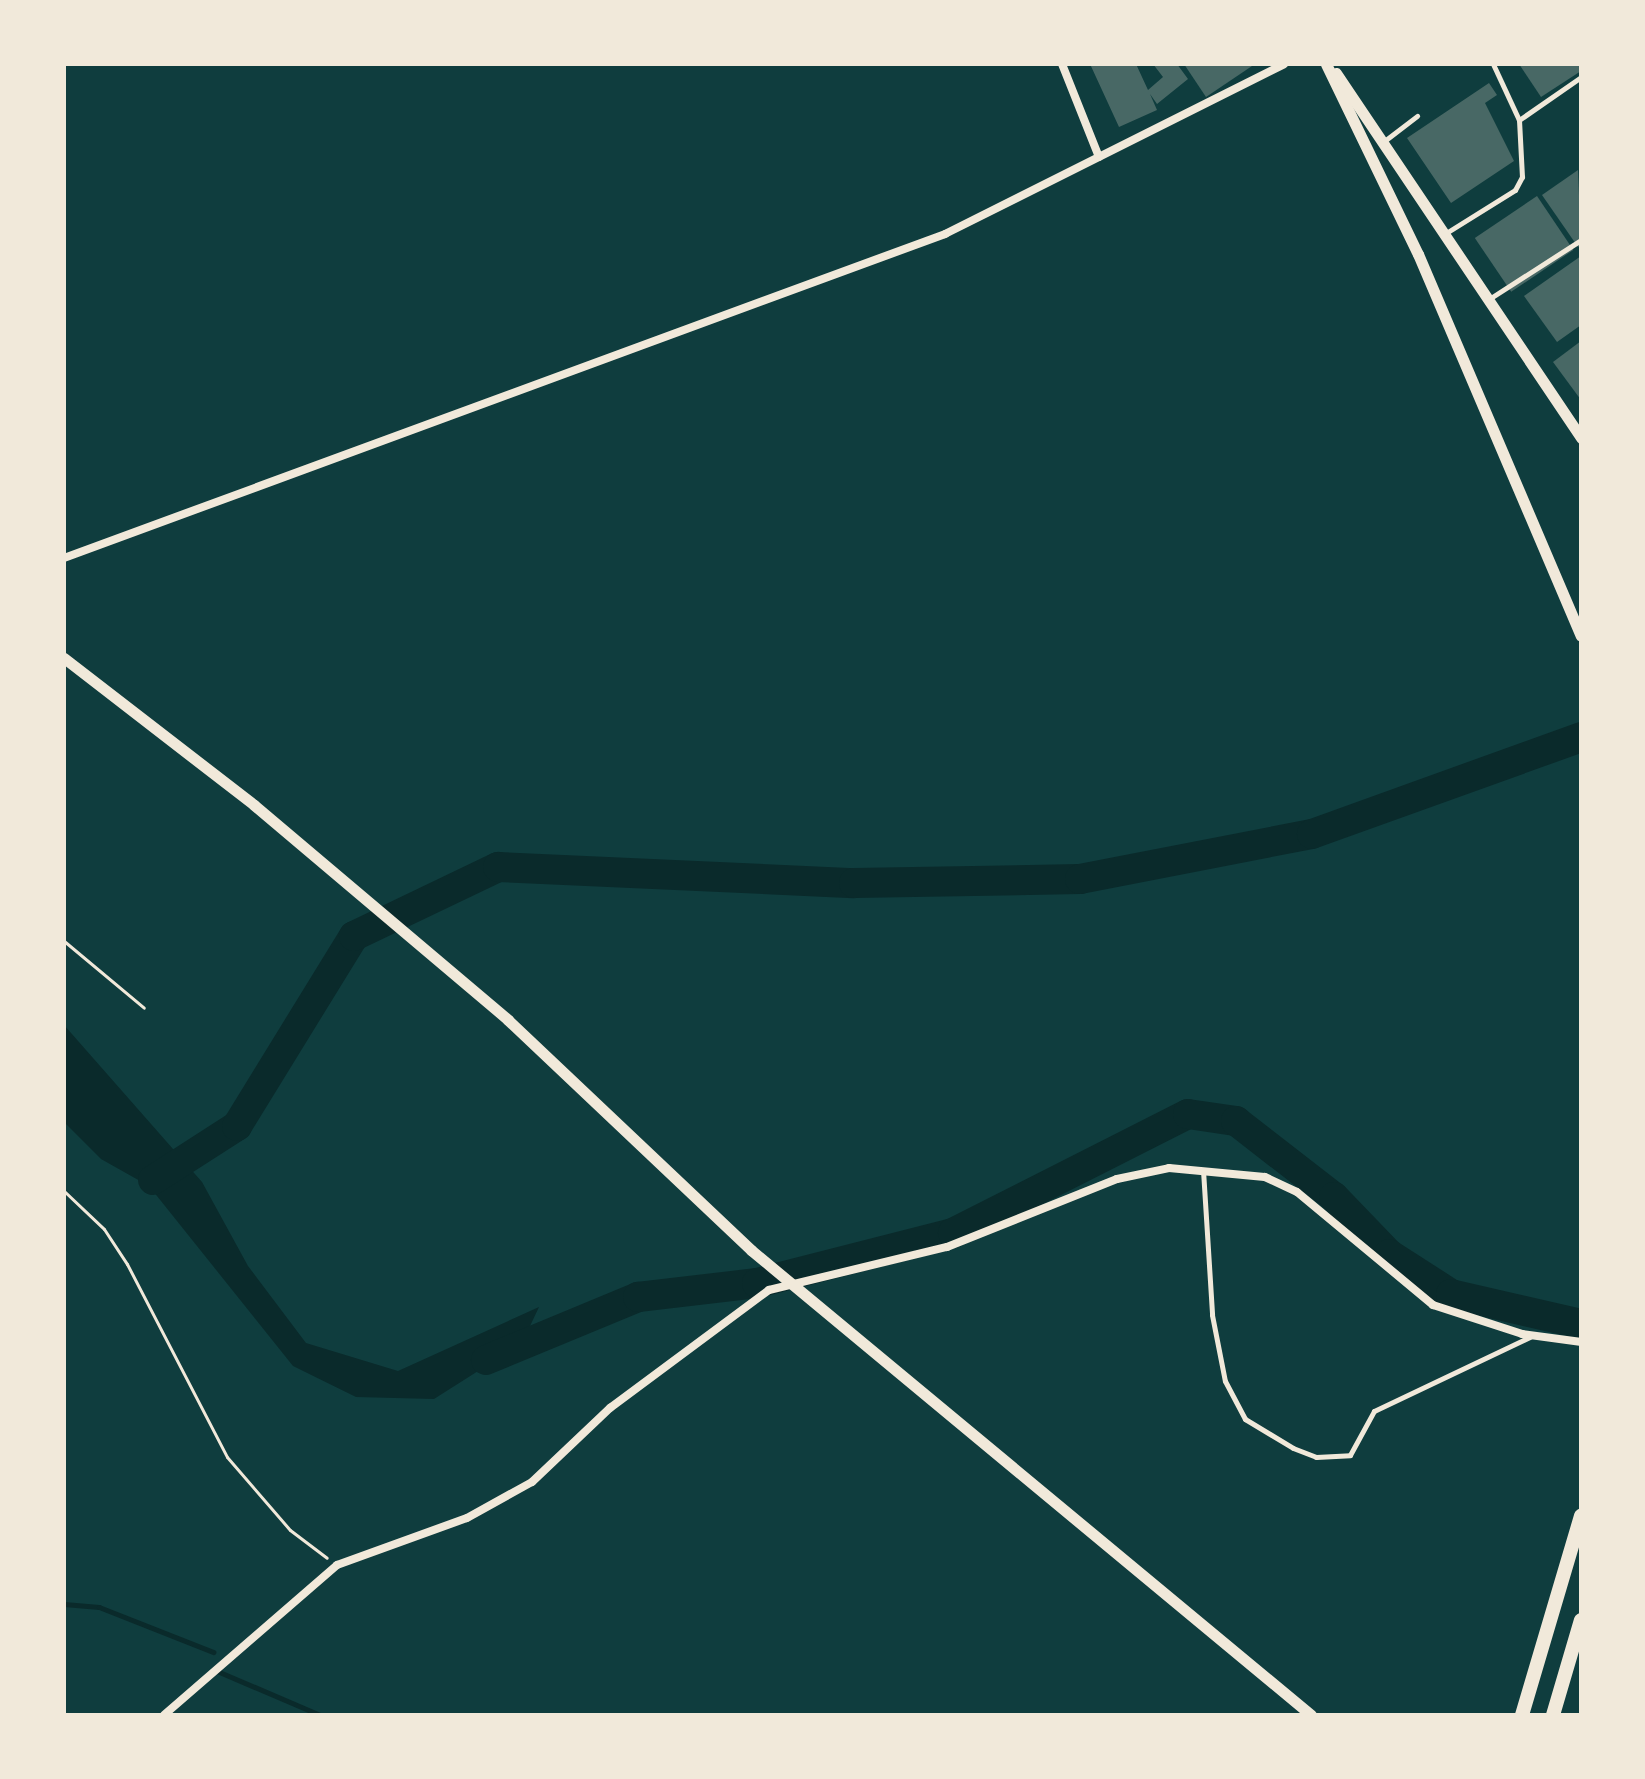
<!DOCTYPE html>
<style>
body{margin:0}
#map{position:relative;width:1645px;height:1779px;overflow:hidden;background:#0f3d3e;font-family:Quicksand,sans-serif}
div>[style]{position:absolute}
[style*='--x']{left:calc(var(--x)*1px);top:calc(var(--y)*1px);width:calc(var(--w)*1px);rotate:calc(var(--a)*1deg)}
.water>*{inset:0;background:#0a2a2b}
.stream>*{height:5px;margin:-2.5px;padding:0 2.5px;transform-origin:2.5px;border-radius:2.5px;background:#0a2a2b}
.river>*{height:30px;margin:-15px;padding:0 15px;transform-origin:15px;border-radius:15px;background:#0a2a2b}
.building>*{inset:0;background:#486865;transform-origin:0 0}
.path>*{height:3px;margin:-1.5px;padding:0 1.5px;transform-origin:1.5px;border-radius:1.5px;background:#f1e9da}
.service>*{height:5px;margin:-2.5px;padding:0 2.5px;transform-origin:2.5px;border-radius:2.5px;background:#f1e9da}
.minor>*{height:8px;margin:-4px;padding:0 4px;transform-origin:4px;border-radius:4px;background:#f1e9da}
.tertiary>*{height:11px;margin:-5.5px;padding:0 5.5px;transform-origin:5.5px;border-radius:5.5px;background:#f1e9da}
.primary>*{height:14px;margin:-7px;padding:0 7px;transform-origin:7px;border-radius:7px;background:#f1e9da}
span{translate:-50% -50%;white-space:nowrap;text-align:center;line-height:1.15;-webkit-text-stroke:6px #f1e9da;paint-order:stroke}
.frame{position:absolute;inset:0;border:66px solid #f1e9da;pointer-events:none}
</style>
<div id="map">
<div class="water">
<div style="clip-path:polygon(64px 1025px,202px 1182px,248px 1266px,306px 1343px,398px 1371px,539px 1307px,522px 1343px,434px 1399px,356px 1397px,293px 1366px,149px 1186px,101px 1159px,64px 1122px)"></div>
</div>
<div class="stream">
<div style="--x:64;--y:1604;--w:35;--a:5"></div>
<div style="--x:99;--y:1607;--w:123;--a:21.5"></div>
<div style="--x:217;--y:1671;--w:112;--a:23.1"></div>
</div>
<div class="river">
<div style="--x:153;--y:1180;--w:100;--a:-32.7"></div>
<div style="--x:237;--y:1126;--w:223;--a:-58.4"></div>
<div style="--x:354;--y:936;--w:160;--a:-25.6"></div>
<div style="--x:498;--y:867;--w:356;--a:2.6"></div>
<div style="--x:854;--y:883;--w:226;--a:-1"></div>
<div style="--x:1080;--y:879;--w:236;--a:-11"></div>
<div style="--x:1312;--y:834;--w:286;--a:-19.8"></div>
<div style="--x:486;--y:1360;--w:165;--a:-22.5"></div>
<div style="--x:638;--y:1297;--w:120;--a:-6.7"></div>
<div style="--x:757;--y:1283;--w:202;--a:-14.3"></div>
<div style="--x:953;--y:1233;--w:263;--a:-26.9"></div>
<div style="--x:1188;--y:1114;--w:49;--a:8.3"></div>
<div style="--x:1236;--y:1121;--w:124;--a:37.8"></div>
<div style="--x:1334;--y:1197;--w:79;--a:46"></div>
<div style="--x:1389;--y:1254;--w:74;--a:32.8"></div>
<div style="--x:1451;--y:1294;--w:133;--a:13"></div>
</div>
<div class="building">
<div style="clip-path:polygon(1090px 64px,1136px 64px,1148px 90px,1163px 77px,1153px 64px,1177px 64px,1188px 79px,1157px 104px,1150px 94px,1157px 110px,1119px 127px)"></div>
<div style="clip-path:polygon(1184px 64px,1255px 64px,1206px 97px)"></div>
<div style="clip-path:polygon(1519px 64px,1581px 64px,1581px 71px,1541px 97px)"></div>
<div style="clip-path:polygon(1489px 83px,1497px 95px,1485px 103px,1514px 161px,1451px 203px,1407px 138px)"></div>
<div style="clip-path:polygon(1578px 170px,1581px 245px,1578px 247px,1542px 195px)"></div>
<div style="left:1537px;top:196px;width:65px;height:75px;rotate:56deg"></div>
<div style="clip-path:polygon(1581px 256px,1581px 325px,1557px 342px,1524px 296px)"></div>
<div style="clip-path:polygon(1581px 341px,1581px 400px,1553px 362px)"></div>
</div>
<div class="path">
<div style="--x:64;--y:941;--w:104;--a:39.9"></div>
<div style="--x:64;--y:1191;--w:55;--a:43.5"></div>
<div style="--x:104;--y:1229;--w:42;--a:56.7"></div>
<div style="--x:127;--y:1264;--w:217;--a:62.6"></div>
<div style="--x:227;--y:1457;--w:96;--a:49.2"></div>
<div style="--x:290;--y:1530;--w:46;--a:37.1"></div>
</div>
<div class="service">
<div style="--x:1519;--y:120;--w:75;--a:-34.7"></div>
<div style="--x:1383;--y:142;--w:43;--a:-37.4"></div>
<div style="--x:1446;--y:233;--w:81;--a:-31.9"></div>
<div style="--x:1515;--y:190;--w:15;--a:-62"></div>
<div style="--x:1522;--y:177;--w:57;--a:-93"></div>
<div style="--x:1519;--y:120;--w:62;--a:-114.9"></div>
<div style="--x:1489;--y:299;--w:109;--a:-32.7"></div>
<div style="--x:1203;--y:1170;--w:145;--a:86.4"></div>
<div style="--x:1212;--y:1315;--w:67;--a:78.9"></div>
<div style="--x:1225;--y:1381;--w:43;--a:62.2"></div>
<div style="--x:1245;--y:1419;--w:56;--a:31.1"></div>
<div style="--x:1293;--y:1448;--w:25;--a:21"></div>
<div style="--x:1316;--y:1457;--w:34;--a:-3"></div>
<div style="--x:1350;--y:1455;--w:50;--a:-61.4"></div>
<div style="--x:1374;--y:1411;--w:173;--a:-25.4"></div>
</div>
<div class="minor">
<div style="--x:1062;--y:64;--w:100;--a:68.3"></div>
<div style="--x:64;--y:558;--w:939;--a:-20.19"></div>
<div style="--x:945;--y:234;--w:379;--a:-26.6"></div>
<div style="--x:164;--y:1715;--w:229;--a:-40.9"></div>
<div style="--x:337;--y:1565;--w:138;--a:-19.9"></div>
<div style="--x:467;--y:1518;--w:74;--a:-29"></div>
<div style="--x:532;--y:1482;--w:108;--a:-43.5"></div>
<div style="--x:610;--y:1408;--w:198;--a:-36.6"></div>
<div style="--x:769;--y:1290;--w:183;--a:-13.6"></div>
<div style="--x:947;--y:1247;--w:183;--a:-21.8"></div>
<div style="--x:1117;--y:1179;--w:53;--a:-11.9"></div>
<div style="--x:1169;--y:1168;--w:96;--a:5.4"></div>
<div style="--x:1265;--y:1177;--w:35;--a:25"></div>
<div style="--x:1297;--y:1192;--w:177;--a:39.7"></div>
<div style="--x:1433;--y:1305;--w:94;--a:18"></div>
<div style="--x:1522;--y:1334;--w:60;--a:7.7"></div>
</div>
<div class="tertiary">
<div style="--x:1326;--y:64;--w:211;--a:64.2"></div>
<div style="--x:1418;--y:254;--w:415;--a:66.9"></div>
<div style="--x:1336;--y:73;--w:440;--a:56.1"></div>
<div style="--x:64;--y:658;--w:240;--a:37.7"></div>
<div style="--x:254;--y:805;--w:333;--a:40.2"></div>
<div style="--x:508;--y:1020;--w:335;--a:43.4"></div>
<div style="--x:751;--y:1250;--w:728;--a:39.7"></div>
</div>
<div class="primary">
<div style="--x:1522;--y:1715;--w:208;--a:-73.5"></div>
<div style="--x:1553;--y:1715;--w:99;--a:-73.6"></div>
</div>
<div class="frame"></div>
</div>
